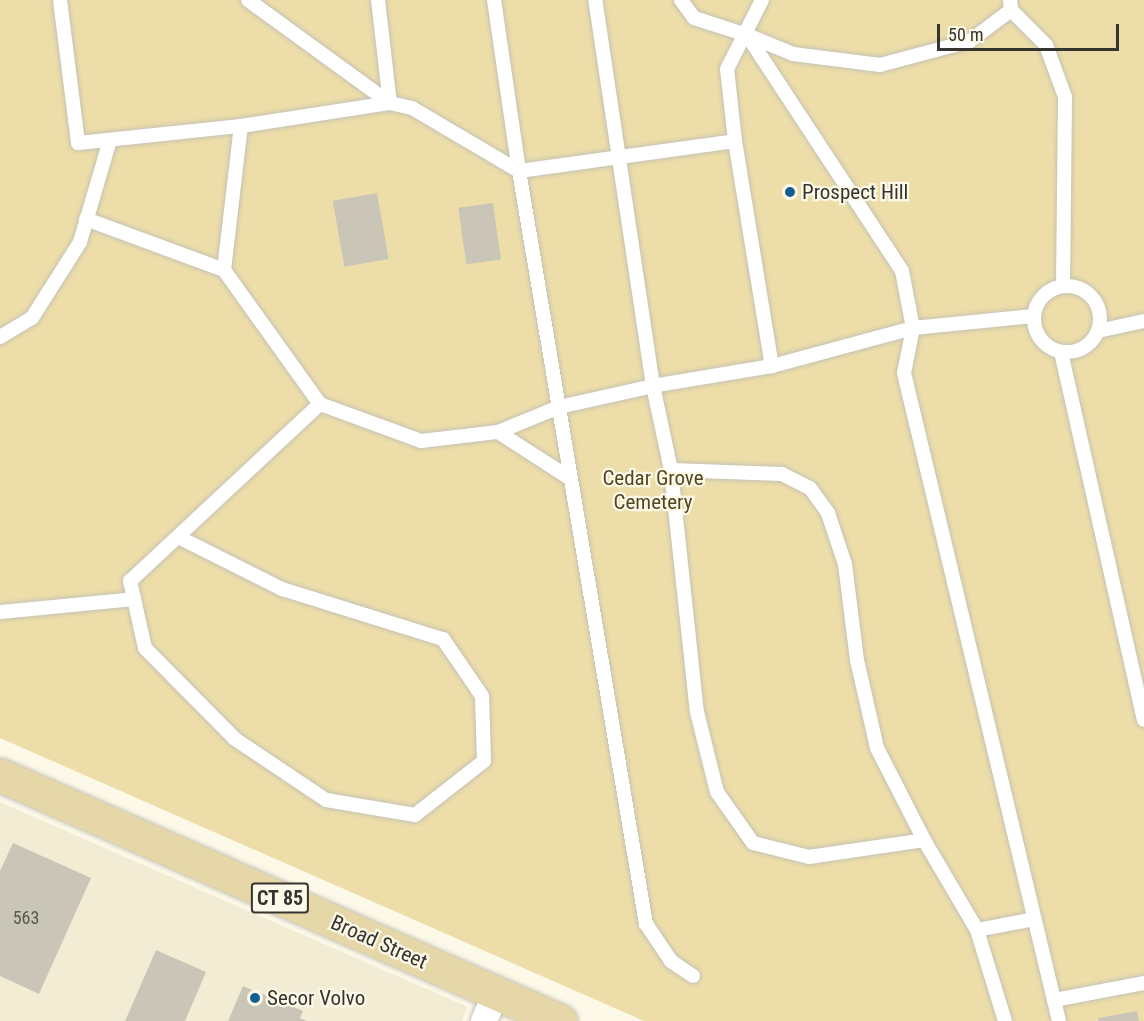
<!DOCTYPE html>
<style>
body{margin:0}
#map{position:relative;width:1144px;height:1021px;overflow:hidden;background:#fdf9e9;font-family:"Roboto Condensed",sans-serif}
div>[style]{position:absolute}
[style*='--x']{left:calc(var(--x)*1px);top:calc(var(--y)*1px);width:calc(var(--w)*1px);rotate:calc(var(--a)*1deg)}
.built>*{inset:0;background:#f3ecd5}
.green>*{inset:0;background:#eddea9}
.building>*{inset:0;background:#cac6b7;transform-origin:0 0}
.roads{filter:drop-shadow(0 0 2px #c6c2b3) drop-shadow(0 0 2px #c6c2b3)}
.service>*{height:14px;margin:-7px;padding:0 7px;transform-origin:7px;border-radius:7px;background:#fff}
.service>.ring{margin:-7px;padding:0;box-sizing:content-box;background:none;border:14px solid #fff;border-radius:50%}
.minor>*{height:26px;margin:-13px;padding:0 13px;transform-origin:13px;border-radius:13px;background:#fff}
.primary>*{height:33px;margin:-16.5px;padding:0 16.5px;transform-origin:16.5px;border-radius:16.5px;background:#e5d7a7}
.dots>*{width:16px;height:16px;translate:-50% -50%;box-sizing:border-box;border:3px solid #fdf9e9;border-radius:50%}
span{translate:-50% -50%;white-space:nowrap;text-align:center;line-height:1.15;-webkit-text-stroke:4.5px #fdf9e9;paint-order:stroke}
.number-label{font-size:18px;color:#5b5850}
.number-label span{-webkit-text-stroke-width:0}
.shield-label span{padding:2px 4px;background:#fdf9e9;border:2px solid;border-radius:4px;-webkit-text-stroke-width:0}
.shield-label{font-size:20px;color:#36342e;font-weight:700}
.poi-label{font-size:21px;color:#36342e}
.left{translate:0 -50%;text-align:left}
.park-label{font-size:21px;color:#524720}
.street-label{font-size:21px;color:#36342e}
.scale{position:absolute;left:937px;top:24px;width:182px;height:27px;box-sizing:border-box;border:3px solid #36342e;border-top:0;padding-left:8px;font-size:18px;line-height:21px;white-space:nowrap;color:#36342e;-webkit-text-stroke:4px #fdf9e9;paint-order:stroke}
</style>
<div id="map">
<div class="built">
<div style="clip-path:polygon(0 802px,468px 1007px,462px 1021px,0 1021px)"></div>
</div>
<div class="green">
<div style="clip-path:polygon(0 0,1144px 0,1144px 1021px,644px 1021px,0 738px)"></div>
</div>
<div class="building">
<div style="left:377px;top:193px;width:67px;height:45px;rotate:80deg"></div>
<div style="left:493px;top:203px;width:57px;height:35px;rotate:82deg"></div>
<div style="clip-path:polygon(13px 843px,91px 878px,39px 994px,0 976px,0 871px)"></div>
<div style="clip-path:polygon(156px 950px,206px 972px,185px 1021px,125px 1021px)"></div>
<div style="clip-path:polygon(243px 986px,303px 1011px,300px 1018px,307px 1021px,228px 1021px)"></div>
<div style="clip-path:polygon(1137px 1011px,1139px 1021px,1098px 1021px,1098px 1018px)"></div>
</div>
<div class="roads">
<div class="service">
<div style="--x:60;--y:0;--w:144;--a:82.8"></div>
<div style="--x:78;--y:143;--w:164;--a:-6"></div>
<div style="--x:241;--y:126;--w:151;--a:-8.8"></div>
<div style="--x:390;--y:103;--w:23;--a:13"></div>
<div style="--x:412;--y:108;--w:124;--a:30.5"></div>
<div style="--x:519;--y:171;--w:173;--a:-98.3"></div>
<div style="--x:248;--y:0;--w:175;--a:36"></div>
<div style="--x:378;--y:0;--w:104;--a:83.4"></div>
<div style="--x:681;--y:0;--w:22;--a:54"></div>
<div style="--x:694;--y:18;--w:56;--a:17.8"></div>
<div style="--x:747;--y:35;--w:282;--a:56.7"></div>
<div style="--x:902;--y:271;--w:58;--a:79.1"></div>
<div style="--x:913;--y:328;--w:46;--a:101.3"></div>
<div style="--x:904;--y:373;--w:666;--a:76.55"></div>
<div style="--x:1010;--y:0;--w:10;--a:84"></div>
<div style="--x:1011;--y:10;--w:49;--a:45"></div>
<div style="--x:1046;--y:45;--w:55;--a:69.9"></div>
<div style="--x:1065;--y:97;--w:189;--a:90.6"></div>
<div style="--x:747;--y:35;--w:50;--a:22.4"></div>
<div style="--x:793;--y:54;--w:88;--a:7.2"></div>
<div style="--x:880;--y:65;--w:93;--a:-14.9"></div>
<div style="--x:970;--y:41;--w:51;--a:-37.1"></div>
<div style="--x:735;--y:141;--w:72;--a:-96.3"></div>
<div style="--x:727;--y:69;--w:77;--a:-63.1"></div>
<div style="--x:86;--y:219;--w:147;--a:20.3"></div>
<div style="--x:224;--y:270;--w:165;--a:54.4"></div>
<div style="--x:224;--y:270;--w:145;--a:-83.3"></div>
<div class="ring" style="left:1034px;top:286px;width:52px;height:52px"></div>
<div style="--x:1098;--y:331;--w:47;--a:-12.3"></div>
<div style="--x:0;--y:337;--w:37;--a:-31"></div>
<div style="--x:32;--y:318;--w:90;--a:-57.7"></div>
<div style="--x:80;--y:242;--w:106;--a:-73.6"></div>
<div style="--x:1061;--y:352;--w:377;--a:77.3"></div>
<div style="--x:772;--y:366;--w:146;--a:-15.1"></div>
<div style="--x:913;--y:328;--w:121;--a:-5.7"></div>
<div style="--x:671;--y:470;--w:111;--a:2.1"></div>
<div style="--x:782;--y:474;--w:31;--a:27"></div>
<div style="--x:810;--y:488;--w:31;--a:54"></div>
<div style="--x:828;--y:513;--w:54;--a:71.6"></div>
<div style="--x:845;--y:564;--w:97;--a:82.9"></div>
<div style="--x:857;--y:660;--w:90;--a:77.2"></div>
<div style="--x:877;--y:748;--w:103;--a:62.9"></div>
<div style="--x:571;--y:479;--w:87;--a:-147.2"></div>
<div style="--x:498;--y:432;--w:66;--a:-22.3"></div>
<div style="--x:559;--y:407;--w:96;--a:-12.6"></div>
<div style="--x:653;--y:386;--w:390;--a:-98.5"></div>
<div style="--x:178;--y:537;--w:116;--a:26.6"></div>
<div style="--x:282;--y:589;--w:169;--a:17.3"></div>
<div style="--x:443;--y:639;--w:69;--a:55.6"></div>
<div style="--x:482;--y:696;--w:65;--a:88.2"></div>
<div style="--x:484;--y:761;--w:88;--a:142"></div>
<div style="--x:415;--y:815;--w:90;--a:-170.4"></div>
<div style="--x:326;--y:800;--w:110;--a:-146.2"></div>
<div style="--x:235;--y:739;--w:128;--a:-134.7"></div>
<div style="--x:145;--y:648;--w:69;--a:-102.6"></div>
<div style="--x:130;--y:581;--w:260;--a:-43"></div>
<div style="--x:320;--y:404;--w:108;--a:20.1"></div>
<div style="--x:421;--y:441;--w:78;--a:-6.7"></div>
<div style="--x:0;--y:612;--w:135;--a:-5.5"></div>
<div style="--x:977;--y:930;--w:58;--a:-10.9"></div>
<div style="--x:693;--y:976;--w:27;--a:-146"></div>
<div style="--x:671;--y:961;--w:45;--a:-124"></div>
<div style="--x:646;--y:924;--w:764;--a:-99.57"></div>
<div style="--x:519;--y:171;--w:218;--a:-7.9"></div>
<div style="--x:735;--y:141;--w:228;--a:80.7"></div>
<div style="--x:772;--y:366;--w:121;--a:170.5"></div>
<div style="--x:653;--y:386;--w:86;--a:77.9"></div>
<div style="--x:671;--y:470;--w:243;--a:83.9"></div>
<div style="--x:697;--y:712;--w:82;--a:76"></div>
<div style="--x:717;--y:792;--w:62;--a:54.8"></div>
<div style="--x:753;--y:843;--w:58;--a:14"></div>
<div style="--x:809;--y:857;--w:116;--a:-8.4"></div>
<div style="--x:924;--y:840;--w:104;--a:59.5"></div>
<div style="--x:977;--y:930;--w:95;--a:72.9"></div>
<div style="--x:1054;--y:1000;--w:92;--a:-10.7"></div>
</div>
<div class="minor">
<div style="--x:484;--y:1021;--w:30;--a:-67"></div>
</div>
<div class="primary">
<div style="--x:0;--y:775;--w:612;--a:23.72"></div>
</div>
</div>
<div class="dots">
<div style="left:790px;top:192px;background:#115f92"></div>
<div style="left:255px;top:998px;background:#115f92"></div>
</div>
<div class="number-label">
<span style="left:26px;top:918px">563</span>
</div>
<div class="shield-label">
<span style="left:280px;top:898px">CT 85</span>
</div>
<div class="poi-label">
<span class="left" style="left:802px;top:192px">Prospect Hill</span>
<span class="left" style="left:267px;top:998px">Secor Volvo</span>
</div>
<div class="park-label">
<span style="left:653px;top:490px">Cedar Grove<br>Cemetery</span>
</div>
<div class="street-label">
<span style="left:379px;top:942px;rotate:24deg">Broad Street</span>
</div>
<div class="scale">50 m</div>
</div>
